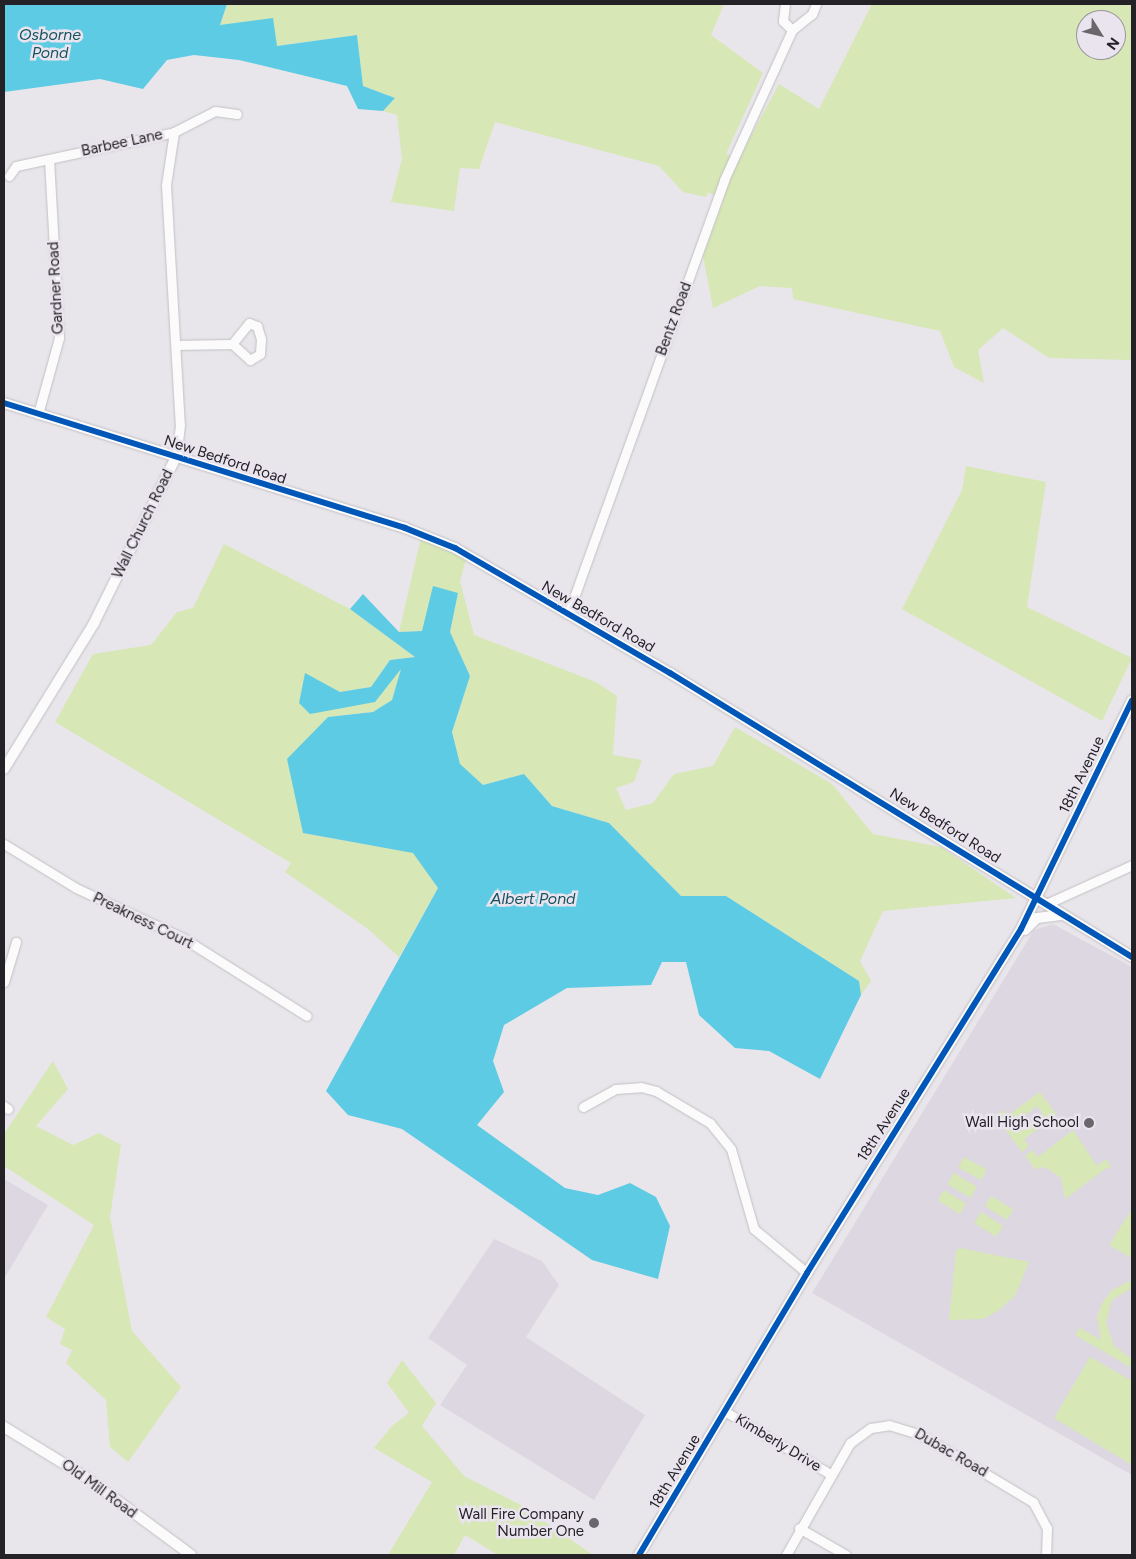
<!DOCTYPE html>
<style>
body{margin:0}
#map{position:relative;width:1136px;height:1559px;overflow:hidden;background:#e9e6eb;font-family:Figtree,sans-serif}
div>[style]{position:absolute}
[style*='--x']{left:calc(var(--x)*1px);top:calc(var(--y)*1px);width:calc(var(--w)*1px);rotate:calc(var(--a)*1deg)}
.built>*{inset:0;background:#ddd7e2}
.green>*{inset:0;background:#d7e7b5;transform-origin:0 0}
.water>*{inset:0;background:#5ecbe4}
.roads{filter:drop-shadow(0 0 1px #c2c0c3) drop-shadow(0 0 1px #c2c0c3)}
.minor>*{height:9px;margin:-4.5px;padding:0 4.5px;transform-origin:4.5px;border-radius:4.5px;background:#fcfbfc}
.tertiary>*{height:10px;margin:-5px;padding:0 5px;transform-origin:5px;border-radius:5px;background:#fcfbfc}
.cycleway>*{height:6px;margin:-3px;padding:0 3px;transform-origin:3px;border-radius:3px;background:#0057b8}
.dots>*{width:14px;height:14px;translate:-50% -50%;box-sizing:border-box;border:2px solid #e9e4ed;border-radius:50%}
span{translate:-50% -50%;white-space:nowrap;text-align:center;line-height:1.15;-webkit-text-stroke:5px #e9e4ed;paint-order:stroke}
.street-label{font-size:15px;color:#242226}
.poi-label{font-size:15px;color:#242226}
.right{translate:-100% -50%;text-align:right}
.water-label{font-size:16px;color:#175260;font-style:italic}
.frame{position:absolute;inset:0;border:5px solid #242226;pointer-events:none}
.north{position:absolute;left:1076px;top:10px;width:50px;height:50px;box-sizing:border-box;background:#e9e4ed;border:1px solid #9a969d;border-radius:50%;rotate:126deg;font-size:14px;font-weight:700;line-height:20px;text-align:center;color:#242226}
.north::after{content:'';display:block;margin:auto;width:18px;height:22px;background:#69676b;clip-path:polygon(50% 0,100% 100%,50% 72%,0 100%)}
</style>
<div id="map">
<div class="built">
<div style="clip-path:polygon(1053px 924px,1132px 967px,1132px 1475px,812px 1293px,1034px 930px)"></div>
<div style="clip-path:polygon(4px 1179px,48px 1205px,4px 1279px)"></div>
<div style="clip-path:polygon(494px 1239px,542px 1261px,559px 1285px,526px 1337px,645px 1415px,594px 1500px,440px 1405px,467px 1365px,428px 1338px)"></div>
</div>
<div class="green">
<div style="clip-path:polygon(evenodd,227px 4px,724px 4px,711px 35px,763px 73px,726px 154px,739px 158px,779px 84px,819px 109px,872px 4px,1132px 4px,1132px 360px,1049px 358px,1003px 328px,978px 350px,984px 383px,954px 367px,940px 331px,793px 299px,792px 288px,760px 286px,713px 308px,703px 256px,723px 201px,708px 192px,706px 197px,683px 192px,659px 166px,495px 122px,479px 169px,460px 168px,454px 211px,391px 202px,402px 159px,397px 115px,383px 111px,395px 98px,363px 86px,357px 35px,276px 46px,220px 26px,227px 4px,1086px 20px,1116px 20px,1116px 50px,1086px 50px,1086px 20px)"></div>
<div style="clip-path:polygon(966px 466px,1046px 482px,1027px 607px,1132px 658px,1102px 721px,902px 609px,962px 490px)"></div>
<div style="clip-path:polygon(423px 529px,469px 549px,460px 581px,474px 635px,596px 682px,617px 696px,613px 755px,642px 760px,634px 782px,616px 788px,626px 810px,653px 803px,674px 774px,713px 766px,735px 727px,832px 784px,873px 834px,941px 847px,1016px 898px,883px 911px,860px 961px,871px 981px,861px 995px,859px 981px,726px 896px,681px 896px,609px 823px,552px 806px,524px 774px,483px 785px,459px 764px,452px 732px,470px 676px,450px 632px,458px 593px,422px 631px,399px 632px)"></div>
<div style="clip-path:polygon(224px 544px,350px 609px,415px 657px,390px 660px,371px 687px,340px 692px,305px 674px,299px 703px,374px 702px,402px 667px,392px 700px,373px 712px,328px 717px,303px 833px,414px 853px,438px 888px,399px 957px,368px 929px,285px 872px,291px 863px,55px 722px,93px 654px,151px 645px,177px 612px,193px 608px)"></div>
<div style="clip-path:polygon(53px 1061px,68px 1089px,36px 1126px,73px 1145px,99px 1133px,121px 1145px,110px 1217px,132px 1331px,181px 1387px,128px 1462px,110px 1447px,106px 1400px,66px 1363px,72px 1350px,60px 1344px,65px 1329px,46px 1317px,94px 1225px,4px 1166px,4px 1134px)"></div>
<div style="clip-path:polygon(evenodd,1040px 1092px,1057px 1115px,1024px 1139px,1029px 1146px,1022px 1152px,995px 1116px,1003px 1110px,1007px 1116px,1040px 1092px,1037px 1106px,1043px 1114px,1018px 1133px,1012px 1125px,1037px 1106px)"></div>
<div style="clip-path:polygon(1073px 1130px,1097px 1166px,1106px 1159px,1111px 1167px,1105px 1169px,1065px 1199px,1061px 1178px,1048px 1169px,1041px 1167px,1036px 1170px,1025px 1156px,1032px 1150px,1038px 1157px)"></div>
<div style="left:964px;top:1157px;width:26px;height:12px;rotate:29deg"></div>
<div style="left:954px;top:1173px;width:27px;height:13px;rotate:31deg"></div>
<div style="left:944px;top:1190px;width:26px;height:12px;rotate:32deg"></div>
<div style="left:991px;top:1196px;width:26px;height:12px;rotate:31deg"></div>
<div style="clip-path:polygon(1132px 1209px,1132px 1258px,1109px 1245px)"></div>
<div style="left:981px;top:1212px;width:26px;height:13px;rotate:32deg"></div>
<div style="clip-path:polygon(960px 1248px,1029px 1262px,1015px 1296px,998px 1311px,983px 1319px,949px 1320px,956px 1251px)"></div>
<div style="clip-path:polygon(1132px 1280px,1132px 1288px,1112px 1300px,1106px 1323px,1114px 1346px,1132px 1359px,1132px 1368px,1075px 1335px,1080px 1328px,1101px 1340px,1097px 1317px,1102px 1303px,1112px 1290px)"></div>
<div style="clip-path:polygon(1090px 1357px,1132px 1381px,1132px 1465px,1054px 1418px)"></div>
<div style="clip-path:polygon(402px 1360px,436px 1403px,422px 1426px,464px 1476px,521px 1505px,593px 1555px,498px 1555px,465px 1535px,454px 1555px,388px 1555px,432px 1482px,374px 1448px,392px 1426px,409px 1413px,387px 1383px)"></div>
</div>
<div class="water">
<div style="clip-path:polygon(4px 4px,227px 4px,220px 25px,273px 18px,277px 46px,357px 35px,363px 86px,395px 98px,383px 111px,358px 109px,347px 86px,239px 60px,194px 55px,167px 60px,143px 89px,100px 79px,4px 92px)"></div>
<div style="clip-path:polygon(433px 586px,458px 593px,450px 632px,470px 676px,452px 732px,460px 764px,483px 785px,524px 774px,552px 806px,609px 823px,681px 896px,726px 896px,859px 981px,861px 995px,820px 1079px,769px 1051px,735px 1048px,699px 1015px,686px 962px,662px 962px,651px 985px,567px 988px,504px 1025px,493px 1061px,504px 1092px,477px 1125px,565px 1188px,598px 1195px,630px 1183px,656px 1197px,670px 1226px,658px 1279px,592px 1260px,402px 1129px,348px 1115px,326px 1091px,438px 888px,413px 853px,303px 833px,287px 759px,328px 717px,373px 712px,392px 700px,401px 669px,375px 702px,310px 714px,299px 703px,305px 673px,340px 692px,371px 687px,390px 660px,415px 657px,350px 609px,363px 594px,399px 632px,422px 631px)"></div>
</div>
<div class="roads">
<div class="minor">
<div style="--x:785;--y:4;--w:17;--a:97"></div>
<div style="--x:783;--y:21;--w:13;--a:45"></div>
<div style="--x:174;--y:132;--w:54;--a:98.6"></div>
<div style="--x:166;--y:185;--w:240;--a:86.7"></div>
<div style="--x:180;--y:425;--w:32;--a:97"></div>
<div style="--x:9;--y:176;--w:12;--a:-55"></div>
<div style="--x:16;--y:166;--w:162;--a:-12.1"></div>
<div style="--x:174;--y:132;--w:46;--a:-27.1"></div>
<div style="--x:215;--y:111;--w:22;--a:8"></div>
<div style="--x:249;--y:323;--w:9;--a:21"></div>
<div style="--x:257;--y:326;--w:14;--a:73"></div>
<div style="--x:261;--y:339;--w:15;--a:94"></div>
<div style="--x:260;--y:354;--w:12;--a:149"></div>
<div style="--x:250;--y:360;--w:24;--a:-138"></div>
<div style="--x:232;--y:344;--w:27;--a:-51"></div>
<div style="--x:176;--y:345;--w:56;--a:-1"></div>
<div style="--x:38;--y:414;--w:79;--a:-74.6"></div>
<div style="--x:59;--y:338;--w:179;--a:-93.2"></div>
<div style="--x:568;--y:614;--w:461;--a:-70.2"></div>
<div style="--x:724;--y:180;--w:165;--a:-65.6"></div>
<div style="--x:792;--y:30;--w:26;--a:-39"></div>
<div style="--x:812;--y:14;--w:11;--a:-68"></div>
<div style="--x:4;--y:844;--w:84;--a:31.4"></div>
<div style="--x:76;--y:888;--w:118;--a:25"></div>
<div style="--x:183;--y:938;--w:146;--a:32.2"></div>
<div style="--x:1046;--y:904;--w:94;--a:-24.4"></div>
<div style="--x:4;--y:982;--w:42;--a:-73.3"></div>
<div style="--x:4;--y:1106;--w:5;--a:37"></div>
<div style="--x:583;--y:1107;--w:37;--a:-29"></div>
<div style="--x:615;--y:1089;--w:26;--a:-4"></div>
<div style="--x:641;--y:1087;--w:16;--a:15"></div>
<div style="--x:656;--y:1091;--w:63;--a:30.7"></div>
<div style="--x:710;--y:1123;--w:33;--a:51"></div>
<div style="--x:731;--y:1149;--w:83;--a:74"></div>
<div style="--x:754;--y:1229;--w:69;--a:39.7"></div>
<div style="--x:726;--y:1412;--w:121;--a:30.8"></div>
<div style="--x:799;--y:1528;--w:54;--a:29.9"></div>
<div style="--x:786;--y:1555;--w:129;--a:-60.3"></div>
<div style="--x:850;--y:1443;--w:26;--a:-36"></div>
<div style="--x:871;--y:1428;--w:18;--a:-9"></div>
<div style="--x:889;--y:1425;--w:34;--a:17"></div>
<div style="--x:921;--y:1435;--w:131;--a:30.9"></div>
<div style="--x:1033;--y:1502;--w:30;--a:62"></div>
<div style="--x:1047;--y:1528;--w:27;--a:92"></div>
</div>
<div class="tertiary">
<div style="--x:4;--y:403;--w:420;--a:17.3"></div>
<div style="--x:405;--y:528;--w:54;--a:21.8"></div>
<div style="--x:455;--y:548;--w:249;--a:30.2"></div>
<div style="--x:670;--y:673;--w:542;--a:31.58"></div>
<div style="--x:4;--y:769;--w:172;--a:-58.3"></div>
<div style="--x:94;--y:623;--w:185;--a:-63.7"></div>
<div style="--x:1025;--y:930;--w:17;--a:-45"></div>
<div style="--x:1037;--y:918;--w:26;--a:-7"></div>
<div style="--x:4;--y:1427;--w:94;--a:31.5"></div>
<div style="--x:84;--y:1476;--w:133;--a:36.4"></div>
<div style="--x:639;--y:1555;--w:328;--a:-59.2"></div>
<div style="--x:807;--y:1273;--w:405;--a:-58.1"></div>
<div style="--x:1021;--y:929;--w:254;--a:-64.1"></div>
</div>
</div>
<div class="cycleway">
<div style="--x:4;--y:403;--w:420;--a:17.3"></div>
<div style="--x:405;--y:528;--w:54;--a:21.8"></div>
<div style="--x:455;--y:548;--w:249;--a:30.2"></div>
<div style="--x:670;--y:673;--w:542;--a:31.58"></div>
<div style="--x:639;--y:1555;--w:328;--a:-59.2"></div>
<div style="--x:807;--y:1273;--w:405;--a:-58.1"></div>
<div style="--x:1021;--y:929;--w:254;--a:-64.1"></div>
</div>
<div class="dots">
<div style="left:1089px;top:1123px;background:#69676b"></div>
<div style="left:594px;top:1523px;background:#69676b"></div>
</div>
<div class="street-label">
<span style="left:122px;top:143px;rotate:-12deg">Barbee Lane</span>
<span style="left:56px;top:288px;rotate:-93deg">Gardner Road</span>
<span style="left:674px;top:319px;rotate:-70deg">Bentz Road</span>
<span style="left:225px;top:460px;rotate:18deg">New Bedford Road</span>
<span style="left:143px;top:524px;rotate:-64deg">Wall Church Road</span>
<span style="left:598px;top:617px;rotate:30deg">New Bedford Road</span>
<span style="left:1082px;top:775px;rotate:-64deg">18th Avenue</span>
<span style="left:945px;top:826px;rotate:32deg">New Bedford Road</span>
<span style="left:143px;top:921px;rotate:26deg">Preakness Court</span>
<span style="left:884px;top:1125px;rotate:-57deg">18th Avenue</span>
<span style="left:778px;top:1443px;rotate:31deg">Kimberly Drive</span>
<span style="left:951px;top:1453px;rotate:30deg">Dubac Road</span>
<span style="left:675px;top:1472px;rotate:-59deg">18th Avenue</span>
<span style="left:99px;top:1489px;rotate:36deg">Old Mill Road</span>
</div>
<div class="poi-label">
<span class="right" style="left:1079px;top:1123px">Wall High School</span>
<span class="right" style="left:584px;top:1523px">Wall Fire Company<br>Number One</span>
</div>
<div class="water-label">
<span style="left:50px;top:44px">Osborne<br>Pond</span>
<span style="left:533px;top:899px">Albert Pond</span>
</div>
<div class="frame"></div>
<div class="north">N</div>
</div>
